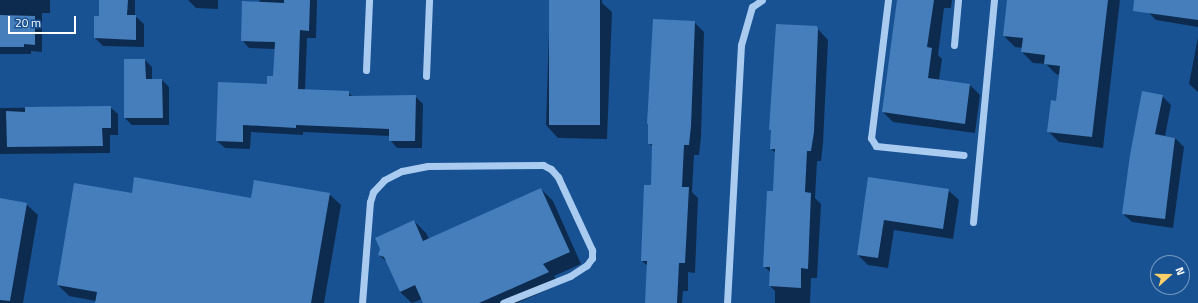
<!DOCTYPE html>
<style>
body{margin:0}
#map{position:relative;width:1198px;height:303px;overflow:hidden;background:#195293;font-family:"Titillium Web",sans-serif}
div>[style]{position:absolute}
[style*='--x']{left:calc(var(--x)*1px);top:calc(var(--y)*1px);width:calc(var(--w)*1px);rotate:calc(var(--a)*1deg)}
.shadow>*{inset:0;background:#0007}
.building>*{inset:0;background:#467ebc;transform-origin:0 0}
.minor>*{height:7px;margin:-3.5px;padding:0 3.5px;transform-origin:3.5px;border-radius:3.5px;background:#aacbf0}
span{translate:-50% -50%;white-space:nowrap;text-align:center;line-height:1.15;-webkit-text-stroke:4px #195293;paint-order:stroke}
.north{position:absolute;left:1150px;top:255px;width:40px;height:40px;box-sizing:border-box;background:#195293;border:1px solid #7597be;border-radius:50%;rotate:69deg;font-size:11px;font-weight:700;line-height:16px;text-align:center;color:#fff}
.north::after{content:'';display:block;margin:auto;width:14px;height:18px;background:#ffcf69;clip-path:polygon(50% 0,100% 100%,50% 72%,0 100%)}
.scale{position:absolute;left:8px;top:16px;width:68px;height:18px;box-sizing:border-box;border:2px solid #fff;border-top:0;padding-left:5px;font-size:12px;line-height:14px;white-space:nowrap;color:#fff;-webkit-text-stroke:3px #195293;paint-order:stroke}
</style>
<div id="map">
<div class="shadow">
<div style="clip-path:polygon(0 0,50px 0,50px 13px,42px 13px,42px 52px,31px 51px,31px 54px,0 54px)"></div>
<div style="clip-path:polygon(104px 0,135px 0,135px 16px,144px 24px,144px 47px,103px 46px,95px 38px)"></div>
<div style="clip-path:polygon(188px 0,218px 0,218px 9px,196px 8px)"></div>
<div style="clip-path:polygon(260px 0,317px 0,316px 38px,307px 38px,305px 90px,348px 92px,353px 97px,415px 96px,423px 104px,422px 148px,397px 148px,390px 140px,390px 136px,303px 132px,303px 135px,251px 132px,250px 149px,225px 148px,217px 141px,274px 77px,275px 49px,249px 48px,242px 40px)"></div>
<div style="clip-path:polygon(550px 0,602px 0,602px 3px,612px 12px,607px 139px,558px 138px,546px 125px)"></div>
<div style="clip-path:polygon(899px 0,952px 0,951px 8px,944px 8px,938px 55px,942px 59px,939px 80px,970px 85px,980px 95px,975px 133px,893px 122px,883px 112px)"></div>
<div style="clip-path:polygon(1008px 0,1120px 0,1103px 148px,1059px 142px,1048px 131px,1057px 102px,1060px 75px,1056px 74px,1046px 64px,1033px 63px,1022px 52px,1023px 48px,1015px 47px,1004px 36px)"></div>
<div style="clip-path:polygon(1150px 0,1198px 0,1198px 27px,1156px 20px,1148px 12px)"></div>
<div style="clip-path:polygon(694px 22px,704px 32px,701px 137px,699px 155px,694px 155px,692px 192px,698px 198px,695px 273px,688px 272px,688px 291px,683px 291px,682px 303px,646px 303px,648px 266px,642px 261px,652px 186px,653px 147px,649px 143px)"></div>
<div style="clip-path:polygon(816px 27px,828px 40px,823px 143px,821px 161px,817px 161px,815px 198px,821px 204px,817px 278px,811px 278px,810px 303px,775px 303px,775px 291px,770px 286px,770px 272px,764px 266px,774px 192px,776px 153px,771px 149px,772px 131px,770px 130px)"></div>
<div style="clip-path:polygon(1198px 37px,1198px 92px,1189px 84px)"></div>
<div style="clip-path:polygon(145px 60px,152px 67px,152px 80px,162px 80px,169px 87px,169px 125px,132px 125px,125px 118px)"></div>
<div style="clip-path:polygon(1162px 96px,1171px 105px,1165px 136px,1175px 138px,1184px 147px,1173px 228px,1132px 222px,1123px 214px)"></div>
<div style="clip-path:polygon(110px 107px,118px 114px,118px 135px,110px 135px,110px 153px,0 154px,0 108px)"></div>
<div style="clip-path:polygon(869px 179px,948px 190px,959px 200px,953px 239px,894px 230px,888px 268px,868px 265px,858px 255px)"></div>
<div style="clip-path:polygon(541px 189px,553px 201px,581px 264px,554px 276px,560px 284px,517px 303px,424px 303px,422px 299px,412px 303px,400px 292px,388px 263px,379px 255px,414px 221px,426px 233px,429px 239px)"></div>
<div style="clip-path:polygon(329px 194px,341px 205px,324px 303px,96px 303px,96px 301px,69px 296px,58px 285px,252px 199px)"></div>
<div style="clip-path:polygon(0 199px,26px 204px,38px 215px,23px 303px,0 303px)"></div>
</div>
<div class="building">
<div style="clip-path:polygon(99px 0,128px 0,127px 15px,136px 15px,136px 40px,94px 38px,94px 16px,99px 16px)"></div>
<div style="clip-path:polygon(284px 0,310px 0,309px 31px,300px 30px,298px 89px,349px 91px,349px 96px,416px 95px,415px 141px,389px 141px,389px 129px,296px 125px,296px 128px,243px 125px,243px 142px,216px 141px,218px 82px,267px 84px,267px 76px,273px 76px,275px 42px,241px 41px,242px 1px,284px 3px)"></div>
<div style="left:549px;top:0;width:51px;height:125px"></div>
<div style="clip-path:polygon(897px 0,934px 0,927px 47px,932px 48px,928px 78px,970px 84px,965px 124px,882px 112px)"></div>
<div style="clip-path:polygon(1007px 0,1108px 0,1092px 137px,1047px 132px,1051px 100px,1056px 101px,1060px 66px,1044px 64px,1045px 55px,1021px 52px,1023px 38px,1003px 36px)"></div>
<div style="clip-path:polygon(1134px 0,1198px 0,1198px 20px,1133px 11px)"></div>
<div style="clip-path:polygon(0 15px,35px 16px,35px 45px,24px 44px,24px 47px,0 47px)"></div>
<div style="clip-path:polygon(653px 19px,695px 21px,691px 126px,689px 145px,684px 145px,682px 187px,689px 187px,685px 263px,679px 263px,677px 303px,645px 303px,647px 261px,641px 261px,644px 185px,651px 185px,652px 144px,648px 144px,648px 124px,647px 124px)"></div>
<div style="clip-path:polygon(776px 24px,817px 26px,818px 29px,814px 132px,811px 151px,807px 151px,805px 192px,811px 193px,808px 269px,801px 268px,801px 288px,769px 286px,770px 267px,763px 267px,767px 191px,773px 191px,775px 149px,770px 149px,771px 130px,769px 130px)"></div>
<div style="clip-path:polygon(124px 59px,145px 59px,146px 79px,162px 79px,163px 118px,124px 118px)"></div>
<div style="clip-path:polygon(1142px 91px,1163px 95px,1155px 134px,1175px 138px,1165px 219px,1122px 214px,1130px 155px)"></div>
<div style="clip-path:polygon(111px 106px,111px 128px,102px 128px,103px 146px,7px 147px,6px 111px,25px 112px,25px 107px)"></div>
<div style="clip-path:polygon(134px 177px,251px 198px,254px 180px,330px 193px,311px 303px,95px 303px,97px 292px,57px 285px,74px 183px,132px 193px)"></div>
<div style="clip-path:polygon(868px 177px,949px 189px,943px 229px,884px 220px,878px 258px,857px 255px)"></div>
<div style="clip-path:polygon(541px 188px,570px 252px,543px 264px,549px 272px,479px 303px,423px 303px,415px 285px,400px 292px,384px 257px,378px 255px,380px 249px,375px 238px,414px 220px,423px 241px)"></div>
<div style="clip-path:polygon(0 198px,27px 203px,10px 301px,0 300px)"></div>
</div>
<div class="minor">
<div style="--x:888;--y:0;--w:139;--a:97"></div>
<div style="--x:871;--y:138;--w:9;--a:58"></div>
<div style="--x:876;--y:146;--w:88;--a:5.8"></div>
<div style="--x:954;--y:45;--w:45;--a:-84.9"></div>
<div style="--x:366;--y:70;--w:70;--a:-87.5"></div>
<div style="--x:426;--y:76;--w:76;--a:-87.7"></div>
<div style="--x:973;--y:222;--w:223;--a:-84.6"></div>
<div style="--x:362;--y:303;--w:101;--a:-85.5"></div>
<div style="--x:370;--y:202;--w:10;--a:-73"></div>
<div style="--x:373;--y:192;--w:16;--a:-47"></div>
<div style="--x:384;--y:180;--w:20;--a:-27"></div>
<div style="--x:402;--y:171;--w:26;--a:-11"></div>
<div style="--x:428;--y:166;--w:115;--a:-0.5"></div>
<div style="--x:543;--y:165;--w:9;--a:27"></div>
<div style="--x:551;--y:169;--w:11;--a:49"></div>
<div style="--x:558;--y:177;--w:81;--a:65"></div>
<div style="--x:592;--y:250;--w:8;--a:90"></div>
<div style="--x:592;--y:258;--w:9;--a:126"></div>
<div style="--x:587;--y:265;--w:20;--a:147"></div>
<div style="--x:570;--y:276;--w:72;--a:158.1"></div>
<div style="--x:727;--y:303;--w:258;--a:-86.9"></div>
<div style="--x:741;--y:45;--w:40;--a:-74"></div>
<div style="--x:752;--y:7;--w:12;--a:-35"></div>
</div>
<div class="north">N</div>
<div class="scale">20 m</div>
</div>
